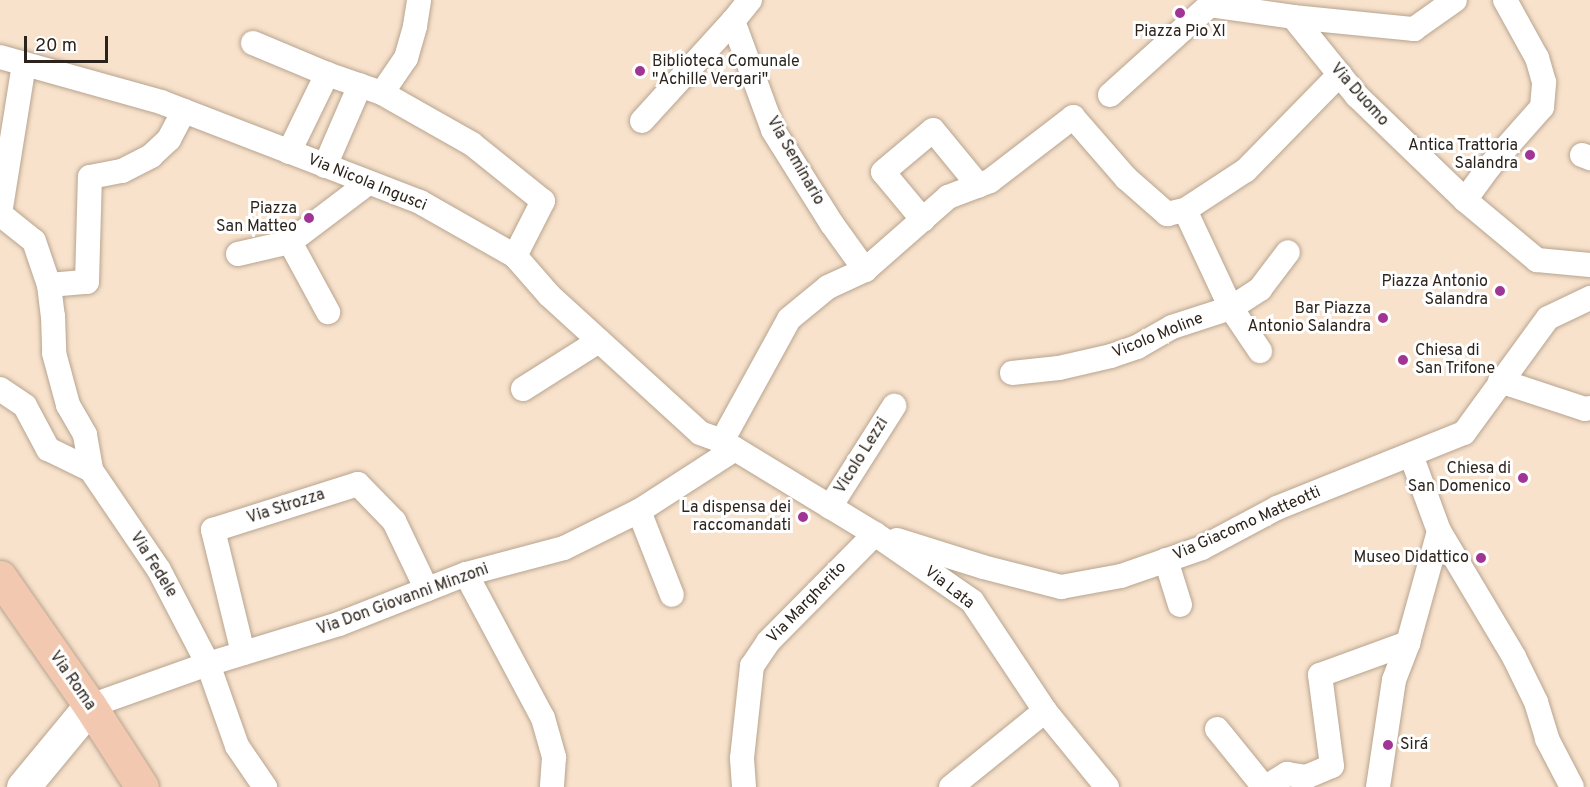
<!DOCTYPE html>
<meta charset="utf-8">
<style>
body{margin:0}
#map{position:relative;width:1590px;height:787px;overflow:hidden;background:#f8e2cc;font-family:Overpass,sans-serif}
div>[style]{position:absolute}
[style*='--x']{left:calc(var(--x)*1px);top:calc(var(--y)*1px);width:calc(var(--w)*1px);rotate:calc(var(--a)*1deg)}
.roads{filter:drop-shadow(0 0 2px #b8a48f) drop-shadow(0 0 2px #b8a48f)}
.street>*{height:24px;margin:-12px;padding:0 12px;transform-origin:12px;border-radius:12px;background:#fff}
.secondary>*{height:33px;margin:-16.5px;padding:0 16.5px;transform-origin:16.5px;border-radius:16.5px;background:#fff}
.primary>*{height:33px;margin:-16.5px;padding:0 16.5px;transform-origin:16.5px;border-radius:16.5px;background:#f2c8b0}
.dots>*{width:16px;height:16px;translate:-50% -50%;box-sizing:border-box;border:3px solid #fff;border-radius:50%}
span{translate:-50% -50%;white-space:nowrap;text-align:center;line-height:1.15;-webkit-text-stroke:6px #fff;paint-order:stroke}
.poi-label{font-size:16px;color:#2c241c}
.left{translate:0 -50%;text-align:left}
.right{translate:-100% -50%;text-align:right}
.street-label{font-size:16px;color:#2c241c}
.scale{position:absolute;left:24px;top:36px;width:84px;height:27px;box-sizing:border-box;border:3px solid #2c241c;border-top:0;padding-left:8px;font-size:18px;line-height:21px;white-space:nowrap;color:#2c241c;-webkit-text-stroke:4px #fff;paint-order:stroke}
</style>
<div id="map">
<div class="roads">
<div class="street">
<div style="--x:750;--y:0;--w:27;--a:129"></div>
<div style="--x:733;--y:21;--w:116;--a:69.8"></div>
<div style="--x:773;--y:130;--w:111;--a:57.9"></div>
<div style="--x:832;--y:224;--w:57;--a:54.3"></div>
<div style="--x:865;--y:270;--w:111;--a:-41.3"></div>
<div style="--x:948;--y:197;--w:45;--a:-20.9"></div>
<div style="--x:990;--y:181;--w:105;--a:-37.6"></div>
<div style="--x:1073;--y:117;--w:81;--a:49"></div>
<div style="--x:1126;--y:178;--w:55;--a:41.3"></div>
<div style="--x:1167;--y:214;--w:18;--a:-13"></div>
<div style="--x:1185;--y:210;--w:73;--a:-33.3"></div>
<div style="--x:1246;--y:170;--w:134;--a:-45.6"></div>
<div style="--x:1210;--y:5;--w:84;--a:8.2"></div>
<div style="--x:1293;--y:17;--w:122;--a:5.7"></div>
<div style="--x:1414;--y:29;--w:50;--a:-35.3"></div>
<div style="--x:1293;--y:17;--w:102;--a:51"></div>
<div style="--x:1357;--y:96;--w:150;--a:43.9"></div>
<div style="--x:1465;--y:200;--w:94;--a:39.8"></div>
<div style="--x:1537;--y:260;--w:53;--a:5.4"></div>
<div style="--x:253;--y:43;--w:80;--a:22.7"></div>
<div style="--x:0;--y:57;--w:167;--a:15.6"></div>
<div style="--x:161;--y:102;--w:278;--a:21.1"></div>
<div style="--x:420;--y:202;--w:109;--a:29.6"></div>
<div style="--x:515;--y:256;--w:52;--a:48.9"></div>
<div style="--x:549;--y:295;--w:205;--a:42.4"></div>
<div style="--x:700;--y:433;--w:23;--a:20"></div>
<div style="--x:722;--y:441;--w:179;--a:31.3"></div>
<div style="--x:875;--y:534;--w:118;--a:34.6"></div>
<div style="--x:972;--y:601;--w:132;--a:56.4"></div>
<div style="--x:1045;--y:711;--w:98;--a:50.8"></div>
<div style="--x:24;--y:64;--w:152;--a:99.1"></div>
<div style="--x:0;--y:214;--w:43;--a:38.5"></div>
<div style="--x:34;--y:241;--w:46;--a:71.2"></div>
<div style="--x:49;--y:285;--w:31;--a:83"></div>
<div style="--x:53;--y:316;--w:37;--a:88"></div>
<div style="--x:54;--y:353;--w:54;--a:74.9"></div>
<div style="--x:68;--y:405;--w:34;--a:60"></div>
<div style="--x:85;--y:435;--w:36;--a:80"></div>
<div style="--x:91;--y:470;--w:121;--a:55.8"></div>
<div style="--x:159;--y:570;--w:106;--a:62.5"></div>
<div style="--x:208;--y:664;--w:87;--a:70.5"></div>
<div style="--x:237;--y:746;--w:50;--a:55.7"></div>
<div style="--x:382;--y:93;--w:103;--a:29.5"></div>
<div style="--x:472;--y:144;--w:91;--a:38.8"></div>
<div style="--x:543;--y:201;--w:62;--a:117"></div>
<div style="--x:1110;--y:95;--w:135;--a:-42"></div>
<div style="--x:642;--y:121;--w:135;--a:-47.7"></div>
<div style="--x:289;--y:152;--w:87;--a:-64"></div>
<div style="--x:327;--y:74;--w:58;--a:19.1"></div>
<div style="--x:382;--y:93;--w:42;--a:-55.6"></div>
<div style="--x:406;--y:58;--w:33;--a:-74"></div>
<div style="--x:415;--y:26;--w:26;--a:-81"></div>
<div style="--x:1582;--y:155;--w:9;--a:21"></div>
<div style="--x:325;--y:166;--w:88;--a:-66.6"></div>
<div style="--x:1465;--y:200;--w:41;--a:-54"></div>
<div style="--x:1489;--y:167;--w:80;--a:-48.5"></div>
<div style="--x:1542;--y:107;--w:25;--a:-85"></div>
<div style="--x:1544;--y:82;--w:25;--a:-106"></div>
<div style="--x:1537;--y:58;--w:66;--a:-118.9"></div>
<div style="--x:1185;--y:210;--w:108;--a:64.9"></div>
<div style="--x:1231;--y:308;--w:52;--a:56"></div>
<div style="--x:923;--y:220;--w:62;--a:-129.8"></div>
<div style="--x:883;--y:172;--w:65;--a:-40"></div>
<div style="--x:933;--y:130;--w:72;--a:50.6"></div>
<div style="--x:290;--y:242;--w:80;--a:61.5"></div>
<div style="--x:238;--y:254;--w:53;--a:-13"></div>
<div style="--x:290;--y:242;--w:98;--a:-37.1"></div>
<div style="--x:49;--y:285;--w:38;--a:-5"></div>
<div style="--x:87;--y:282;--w:105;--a:-88.4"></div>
<div style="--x:90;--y:177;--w:33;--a:-11"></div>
<div style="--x:122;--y:171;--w:33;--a:-27"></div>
<div style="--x:151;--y:156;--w:25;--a:-43"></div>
<div style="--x:169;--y:139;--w:32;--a:-62"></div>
<div style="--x:1012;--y:373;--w:47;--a:-6.1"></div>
<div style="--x:1059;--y:368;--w:53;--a:-13"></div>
<div style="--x:1111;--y:356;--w:28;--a:-19"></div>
<div style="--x:1137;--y:347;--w:40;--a:-29.7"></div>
<div style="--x:1172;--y:327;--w:62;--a:-17.9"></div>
<div style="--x:1231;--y:308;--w:35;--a:-33"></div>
<div style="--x:1260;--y:289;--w:46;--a:-52.9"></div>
<div style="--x:1500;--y:381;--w:89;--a:18.2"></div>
<div style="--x:1585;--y:409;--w:5;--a:-11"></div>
<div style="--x:0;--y:389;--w:30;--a:34"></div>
<div style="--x:25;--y:406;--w:49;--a:61.9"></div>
<div style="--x:48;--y:449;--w:48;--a:26"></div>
<div style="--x:523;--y:389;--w:90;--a:-32.3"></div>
<div style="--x:722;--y:441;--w:139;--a:-61.2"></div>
<div style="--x:789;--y:319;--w:50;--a:-39.4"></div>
<div style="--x:828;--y:287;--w:41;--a:-24.7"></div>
<div style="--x:1411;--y:455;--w:81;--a:69.8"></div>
<div style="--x:1439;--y:531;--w:147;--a:59.2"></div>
<div style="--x:1514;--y:657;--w:50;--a:63.9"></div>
<div style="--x:1536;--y:702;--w:39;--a:73"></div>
<div style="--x:1547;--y:739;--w:54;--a:62.5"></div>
<div style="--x:830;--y:507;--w:120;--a:-57.6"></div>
<div style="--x:639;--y:511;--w:90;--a:68.6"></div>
<div style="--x:897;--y:540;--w:90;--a:17.4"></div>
<div style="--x:983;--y:567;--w:81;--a:14.4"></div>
<div style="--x:1061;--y:587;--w:61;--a:-10.4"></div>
<div style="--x:1121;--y:576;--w:86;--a:-19.1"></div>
<div style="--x:1202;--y:548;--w:85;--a:-28.1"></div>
<div style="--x:1277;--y:508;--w:201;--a:-21.9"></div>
<div style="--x:1464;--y:433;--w:142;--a:-53.9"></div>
<div style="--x:1548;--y:318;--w:47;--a:-25.5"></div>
<div style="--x:1166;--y:560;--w:47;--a:72.7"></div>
<div style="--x:466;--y:574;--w:163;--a:61.9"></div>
<div style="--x:543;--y:718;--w:41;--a:74.2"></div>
<div style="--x:554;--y:757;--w:30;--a:94"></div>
<div style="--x:243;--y:653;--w:127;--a:-103.7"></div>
<div style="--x:213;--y:530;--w:152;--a:-17.6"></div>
<div style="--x:358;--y:484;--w:52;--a:45.8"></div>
<div style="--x:394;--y:521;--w:76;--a:64.4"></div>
<div style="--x:90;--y:706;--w:125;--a:-19.6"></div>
<div style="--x:208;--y:664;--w:137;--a:-17"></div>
<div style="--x:339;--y:624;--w:136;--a:-21.5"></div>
<div style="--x:466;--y:574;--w:101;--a:-14.9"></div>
<div style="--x:564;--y:548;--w:84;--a:-26.3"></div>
<div style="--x:639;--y:511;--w:114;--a:-32.9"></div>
<div style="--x:1217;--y:729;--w:75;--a:51"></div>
<div style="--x:744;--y:787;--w:29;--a:-94"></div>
<div style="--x:742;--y:758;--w:93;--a:-83.8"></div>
<div style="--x:752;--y:666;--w:29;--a:-56"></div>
<div style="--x:768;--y:642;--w:152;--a:-45.3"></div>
<div style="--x:951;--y:787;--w:121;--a:-39"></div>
<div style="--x:1266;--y:787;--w:25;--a:-32"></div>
<div style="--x:1287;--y:774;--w:19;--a:9"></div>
<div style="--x:1306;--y:777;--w:28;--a:-23"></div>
<div style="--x:1332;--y:766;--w:92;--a:-97.5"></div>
<div style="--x:1320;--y:675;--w:94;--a:-20"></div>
<div style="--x:1378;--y:787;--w:108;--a:-81.5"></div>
<div style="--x:1394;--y:680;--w:40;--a:-69"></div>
<div style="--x:1408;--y:643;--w:116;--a:-74.5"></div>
</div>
<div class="secondary">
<div style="--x:23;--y:787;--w:105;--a:-50.4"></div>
</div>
<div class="primary">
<div style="--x:0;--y:577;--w:157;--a:55.1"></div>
<div style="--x:90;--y:706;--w:96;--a:57.3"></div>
</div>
</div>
<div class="dots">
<div style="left:1180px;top:13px;background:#a13595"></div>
<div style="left:640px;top:71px;background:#a13595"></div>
<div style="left:1530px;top:155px;background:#a13595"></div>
<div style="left:309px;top:218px;background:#a13595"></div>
<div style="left:1500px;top:291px;background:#a13595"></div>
<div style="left:1383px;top:318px;background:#a13595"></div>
<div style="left:1403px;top:360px;background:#a13595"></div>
<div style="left:1523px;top:478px;background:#a13595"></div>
<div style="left:803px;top:517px;background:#a13595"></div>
<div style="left:1481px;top:558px;background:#a13595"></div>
<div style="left:1388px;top:745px;background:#a13595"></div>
</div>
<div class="poi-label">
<span style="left:1180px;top:32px">Piazza Pio XI</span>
<span class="left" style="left:652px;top:71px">Biblioteca Comunale<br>"Achille Vergari"</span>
<span class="right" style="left:1518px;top:155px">Antica Trattoria<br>Salandra</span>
<span class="right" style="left:297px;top:218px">Piazza<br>San Matteo</span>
<span class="right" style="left:1488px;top:291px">Piazza Antonio<br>Salandra</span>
<span class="right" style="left:1371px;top:318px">Bar Piazza<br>Antonio Salandra</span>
<span class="left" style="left:1415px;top:360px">Chiesa di<br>San Trifone</span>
<span class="right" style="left:1511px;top:478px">Chiesa di<br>San Domenico</span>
<span class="right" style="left:791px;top:517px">La dispensa dei<br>raccomandati</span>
<span class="right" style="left:1469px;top:558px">Museo Didattico</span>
<span class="left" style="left:1400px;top:745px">Sirá</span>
</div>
<div class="street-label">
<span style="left:1359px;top:95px;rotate:48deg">Via Duomo</span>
<span style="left:795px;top:161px;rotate:60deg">Via Seminario</span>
<span style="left:367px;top:183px;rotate:22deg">Via Nicola Ingusci</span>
<span style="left:1158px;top:336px;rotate:-22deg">Vicolo Moline</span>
<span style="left:862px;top:456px;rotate:-58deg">Vicolo Lezzi</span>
<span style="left:286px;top:507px;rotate:-18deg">Via Strozza</span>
<span style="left:1247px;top:524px;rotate:-24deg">Via Giacomo Matteotti</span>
<span style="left:153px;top:565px;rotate:58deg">Via Fedele</span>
<span style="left:949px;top:588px;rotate:38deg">Via Lata</span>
<span style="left:403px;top:600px;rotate:-20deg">Via Don Giovanni Minzoni</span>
<span style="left:807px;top:603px;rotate:-46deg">Via Margherito</span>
<span style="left:72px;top:681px;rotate:55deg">Via Roma</span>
</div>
<div class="scale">20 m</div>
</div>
